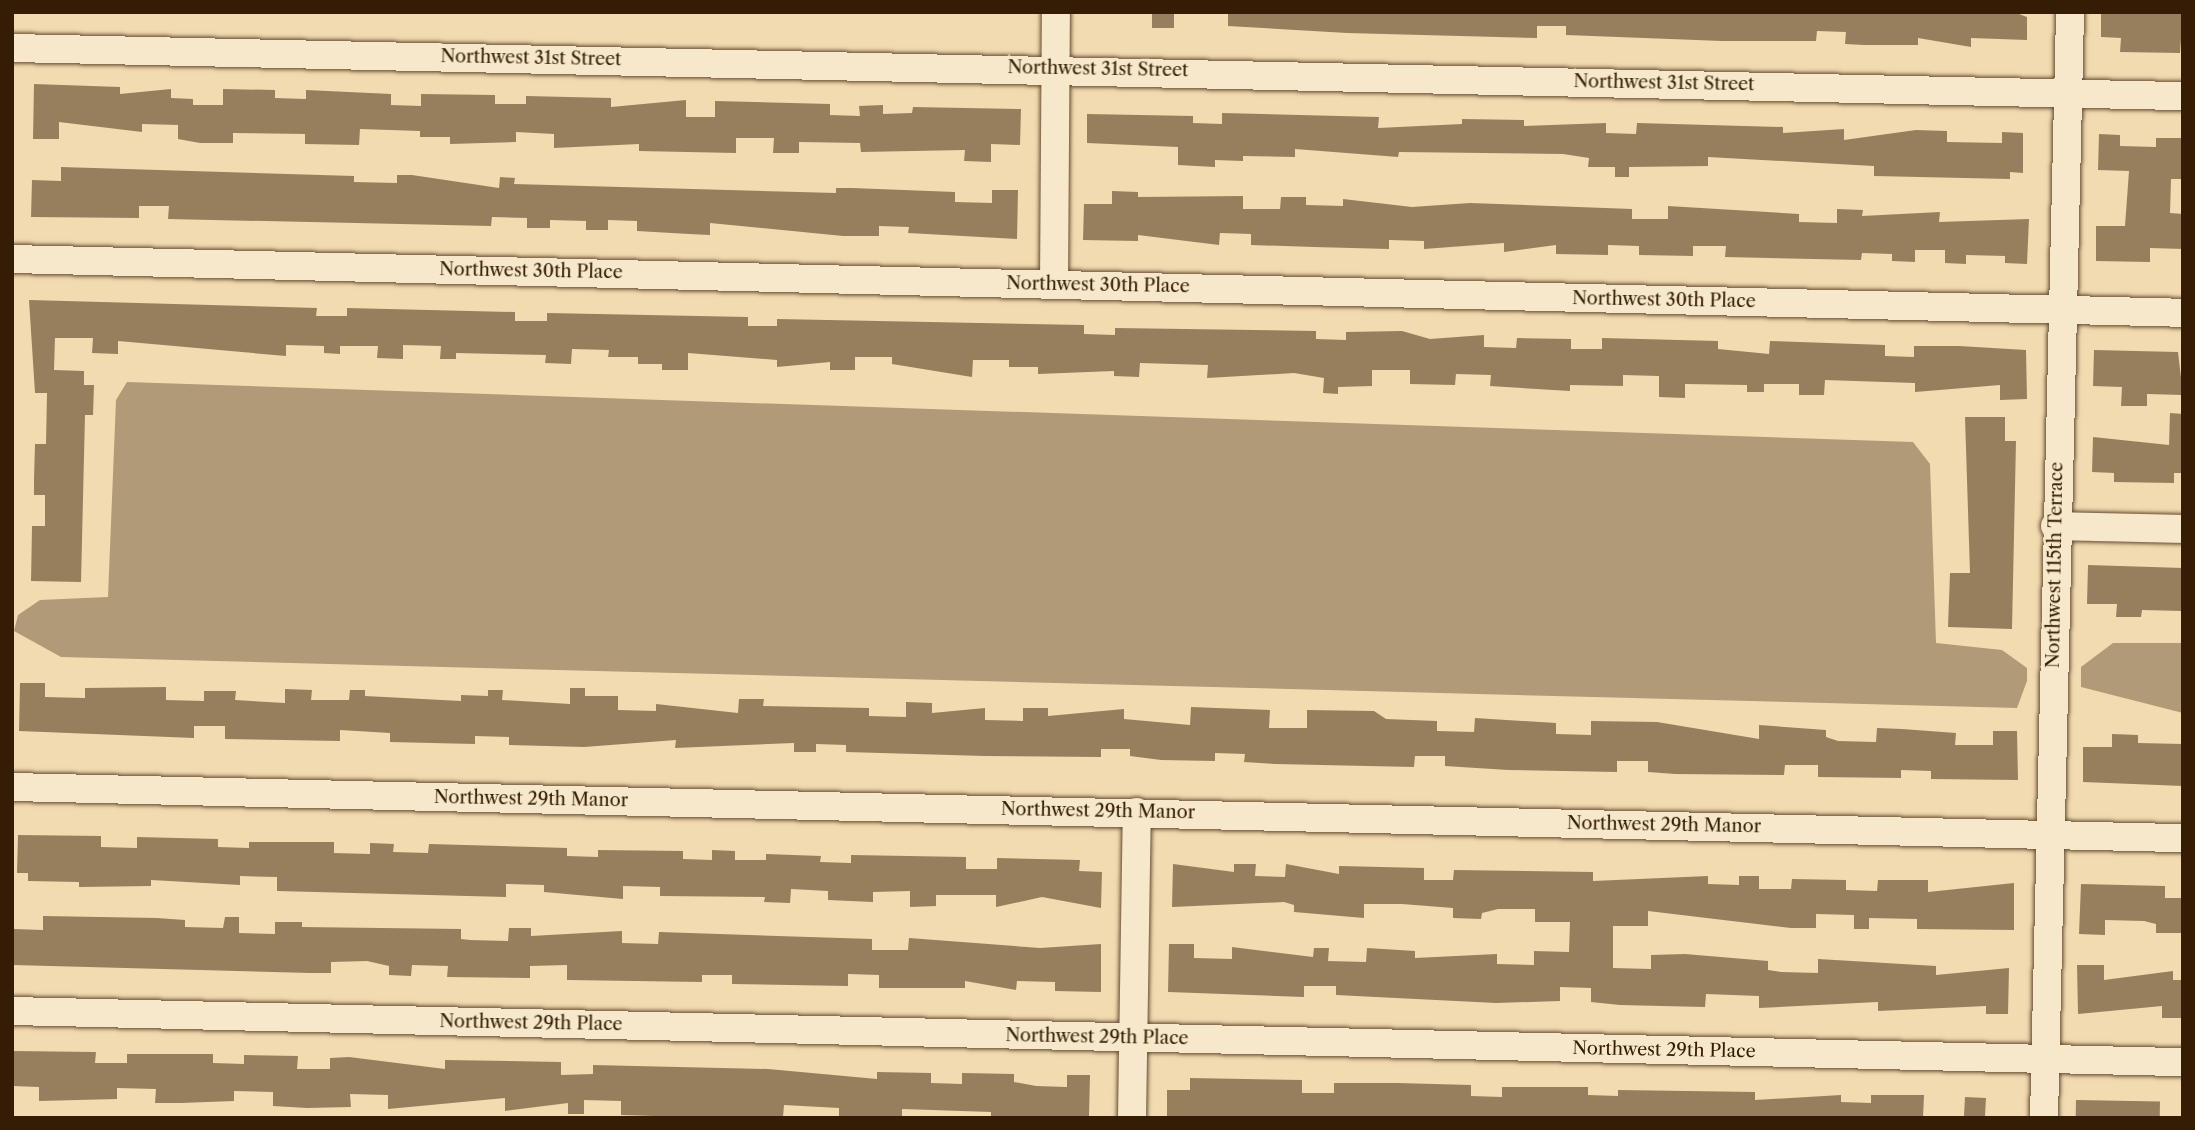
<!DOCTYPE html>
<style>
body{margin:0}
#map{position:relative;width:2195px;height:1130px;overflow:hidden;background:#f2dbb1;font-family:"Libre Caslon Text",serif}
div>[style]{position:absolute}
[style*='--x']{left:calc(var(--x)*1px);top:calc(var(--y)*1px);width:calc(var(--w)*1px);rotate:calc(var(--a)*1deg)}
.water>*{inset:0;background:#b19a77}
.building>*{inset:0;background:#977f5e;transform-origin:0 0}
.roads{filter:drop-shadow(0 0 2px #644c30) drop-shadow(0 0 2px #644c30)}
.minor>*{height:28px;margin:-14px;padding:0 14px;transform-origin:14px;border-radius:14px;background:#f7e8cc}
span{translate:-50% -50%;white-space:nowrap;text-align:center;line-height:1.15;-webkit-text-stroke:5px #f7e8cc;paint-order:stroke}
.street-label{font-size:18px;color:#341c05}
.frame{position:absolute;inset:0;border:14px solid #341c05;pointer-events:none}
</style>
<div id="map">
<div class="water">
<div style="clip-path:polygon(127px 382px,1913px 442px,1930px 464px,1936px 643px,2002px 650px,2027px 668px,2027px 681px,2017px 708px,61px 657px,14px 631px,18px 615px,40px 600px,108px 597px,116px 400px)"></div>
<div style="clip-path:polygon(2113px 643px,2183px 643px,2183px 713px,2081px 687px,2081px 667px)"></div>
</div>
<div class="building">
<div style="left:1152px;top:12px;width:22px;height:16px"></div>
<div style="clip-path:polygon(1228px 12px,2014px 12px,2027px 17px,2027px 40px,1971px 38px,1971px 47px,1918px 38px,1918px 45px,1864px 45px,1845px 44px,1846px 32px,1817px 31px,1816px 41px,1722px 41px,1566px 35px,1566px 26px,1537px 26px,1537px 38px,1347px 33px,1228px 26px)"></div>
<div style="clip-path:polygon(2101px 12px,2183px 12px,2180px 53px,2120px 52px,2121px 38px,2101px 37px)"></div>
<div style="clip-path:polygon(34px 84px,120px 87px,120px 94px,171px 89px,171px 98px,193px 99px,193px 105px,223px 105px,223px 89px,275px 90px,275px 98px,306px 99px,306px 90px,391px 94px,391px 105px,421px 106px,421px 94px,495px 95px,495px 104px,526px 104px,526px 96px,611px 98px,611px 107px,686px 100px,686px 117px,715px 117px,715px 101px,830px 104px,830px 115px,860px 116px,859px 106px,883px 105px,883px 114px,912px 113px,913px 107px,1021px 109px,1020px 145px,991px 144px,991px 162px,964px 161px,965px 150px,861px 152px,860px 143px,799px 142px,799px 153px,773px 153px,774px 138px,736px 138px,736px 153px,639px 151px,639px 144px,554px 148px,554px 134px,516px 132px,516px 142px,450px 144px,450px 137px,420px 137px,420px 131px,360px 129px,359px 145px,305px 144px,305px 134px,233px 133px,233px 143px,200px 143px,178px 139px,178px 125px,142px 124px,142px 132px,59px 122px,59px 139px,33px 139px)"></div>
<div style="clip-path:polygon(1222px 113px,1379px 117px,1378px 128px,1462px 124px,1462px 119px,1524px 120px,1524px 126px,1606px 123px,1606px 133px,1636px 134px,1637px 123px,1783px 127px,1783px 133px,1844px 129px,1844px 140px,1916px 130px,1947px 131px,1947px 142px,2002px 143px,2002px 132px,2023px 133px,2023px 173px,2010px 172px,2010px 179px,1874px 176px,1874px 166px,1708px 157px,1708px 166px,1629px 167px,1629px 177px,1615px 177px,1615px 167px,1588px 167px,1589px 158px,1563px 154px,1399px 152px,1398px 157px,1295px 149px,1295px 157px,1243px 156px,1243px 161px,1215px 160px,1215px 167px,1178px 165px,1178px 147px,1087px 143px,1087px 114px,1193px 116px,1193px 123px,1222px 124px)"></div>
<div style="clip-path:polygon(2099px 134px,2120px 135px,2120px 146px,2156px 147px,2156px 138px,2183px 138px,2183px 179px,2171px 179px,2170px 213px,2183px 214px,2183px 249px,2150px 248px,2150px 262px,2096px 261px,2096px 226px,2125px 226px,2129px 171px,2098px 170px)"></div>
<div style="clip-path:polygon(61px 167px,354px 176px,354px 182px,397px 183px,397px 175px,412px 175px,499px 188px,500px 177px,515px 178px,514px 184px,836px 193px,836px 188px,852px 188px,955px 192px,955px 202px,992px 203px,992px 190px,1018px 190px,1017px 239px,908px 233px,909px 227px,879px 226px,879px 236px,843px 236px,710px 223px,710px 235px,689px 234px,637px 231px,637px 221px,608px 220px,608px 230px,586px 230px,586px 221px,550px 220px,550px 228px,527px 228px,527px 218px,492px 217px,491px 226px,168px 219px,169px 206px,139px 206px,139px 218px,31px 217px,32px 180px,61px 181px)"></div>
<div style="clip-path:polygon(1112px 191px,1138px 192px,1138px 197px,1243px 196px,1243px 209px,1280px 209px,1281px 197px,1306px 197px,1306px 205px,1343px 206px,1343px 199px,1412px 207px,1470px 203px,1632px 209px,1632px 219px,1668px 219px,1668px 206px,1799px 214px,1799px 222px,1837px 223px,1837px 209px,1863px 210px,1862px 216px,1940px 212px,1939px 222px,2029px 219px,2027px 264px,2005px 263px,2005px 256px,1966px 255px,1966px 264px,1945px 263px,1945px 250px,1915px 250px,1915px 262px,1892px 261px,1892px 254px,1862px 253px,1861px 260px,1725px 257px,1726px 246px,1693px 246px,1693px 256px,1639px 255px,1639px 246px,1608px 245px,1608px 255px,1556px 254px,1556px 245px,1504px 252px,1504px 243px,1424px 249px,1424px 241px,1389px 240px,1389px 249px,1314px 247px,1251px 245px,1251px 234px,1220px 233px,1219px 245px,1138px 235px,1138px 241px,1083px 240px,1084px 204px,1112px 204px)"></div>
<div style="clip-path:polygon(29px 300px,317px 308px,316px 316px,347px 316px,347px 308px,515px 312px,515px 321px,547px 321px,547px 313px,748px 317px,748px 326px,777px 326px,777px 319px,1084px 325px,1084px 334px,1115px 335px,1115px 328px,1316px 331px,1316px 339px,1346px 340px,1346px 332px,1402px 331px,1430px 339px,1484px 335px,1484px 347px,1516px 348px,1517px 338px,1571px 339px,1571px 349px,1602px 349px,1602px 338px,1718px 341px,1718px 349px,1769px 354px,1770px 341px,1885px 345px,1885px 356px,1914px 357px,1914px 346px,1959px 346px,2026px 350px,2027px 399px,2000px 400px,2000px 385px,1915px 392px,1915px 383px,1825px 380px,1824px 395px,1799px 395px,1799px 384px,1764px 384px,1764px 392px,1747px 392px,1747px 385px,1685px 384px,1685px 398px,1659px 397px,1659px 376px,1623px 375px,1623px 386px,1570px 385px,1570px 391px,1490px 386px,1491px 375px,1456px 374px,1455px 385px,1410px 384px,1410px 370px,1372px 370px,1372px 386px,1338px 387px,1338px 394px,1323px 393px,1324px 378px,1294px 373px,1207px 378px,1208px 365px,1140px 363px,1139px 377px,1114px 376px,1114px 371px,1038px 374px,1038px 367px,1009px 367px,1009px 360px,973px 360px,972px 377px,892px 364px,892px 357px,855px 357px,855px 370px,830px 370px,830px 362px,777px 367px,777px 360px,688px 353px,688px 370px,662px 370px,662px 364px,638px 364px,638px 357px,608px 357px,609px 350px,572px 349px,571px 364px,545px 363px,546px 355px,456px 353px,456px 359px,440px 359px,441px 346px,403px 345px,403px 359px,377px 358px,378px 346px,340px 346px,340px 354px,324px 353px,324px 346px,286px 345px,286px 356px,118px 341px,118px 354px,92px 353px,93px 338px,55px 338px,54px 370px,84px 371px,84px 385px,94px 385px,93px 415px,85px 415px,81px 582px,31px 581px,32px 526px,45px 526px,45px 495px,34px 495px,34px 479px,35px 444px,46px 444px,47px 393px,35px 393px)"></div>
<div style="clip-path:polygon(2094px 350px,2178px 352px,2183px 395px,2147px 394px,2147px 406px,2121px 406px,2122px 387px,2093px 386px)"></div>
<div style="clip-path:polygon(2170px 413px,2183px 414px,2183px 473px,2174px 473px,2174px 483px,2114px 482px,2114px 473px,2092px 472px,2093px 437px,2169px 445px)"></div>
<div style="clip-path:polygon(1965px 417px,2005px 417px,2005px 441px,2016px 441px,2012px 629px,1948px 627px,1950px 573px,1970px 573px)"></div>
<div style="clip-path:polygon(2088px 565px,2183px 568px,2183px 611px,2142px 610px,2141px 617px,2116px 617px,2117px 604px,2087px 604px)"></div>
<div style="clip-path:polygon(20px 683px,45px 683px,45px 697px,85px 698px,85px 688px,166px 687px,166px 700px,204px 701px,204px 691px,236px 691px,235px 700px,285px 703px,285px 689px,312px 690px,311px 700px,349px 700px,350px 690px,365px 690px,365px 696px,461px 701px,461px 695px,488px 696px,488px 690px,503px 690px,502px 700px,570px 704px,570px 688px,585px 688px,585px 696px,618px 696px,618px 710px,656px 711px,656px 704px,738px 713px,739px 699px,764px 699px,763px 706px,869px 708px,869px 716px,906px 717px,906px 702px,932px 703px,932px 713px,985px 708px,985px 720px,1023px 721px,1023px 708px,1048px 708px,1048px 716px,1124px 709px,1124px 719px,1190px 725px,1191px 707px,1217px 708px,1270px 710px,1269px 728px,1307px 728px,1307px 710px,1374px 711px,1386px 719px,1437px 721px,1437px 731px,1474px 732px,1475px 718px,1556px 723px,1556px 734px,1591px 735px,1591px 721px,1657px 722px,1759px 739px,1759px 725px,1826px 730px,1826px 737px,1838px 741px,1876px 742px,1877px 728px,1902px 729px,1956px 733px,1955px 745px,1993px 745px,1993px 731px,2017px 731px,2018px 780px,1931px 779px,1931px 771px,1901px 770px,1901px 778px,1818px 777px,1818px 765px,1785px 765px,1784px 775px,1675px 774px,1648px 772px,1648px 761px,1617px 761px,1617px 772px,1508px 770px,1445px 766px,1445px 756px,1415px 756px,1414px 767px,1275px 764px,1244px 762px,1245px 754px,1215px 753px,1215px 761px,1161px 760px,1130px 756px,1130px 749px,1101px 749px,1101px 757px,985px 756px,846px 752px,846px 745px,816px 744px,816px 752px,794px 752px,794px 743px,675px 748px,676px 740px,584px 747px,509px 745px,509px 737px,475px 736px,475px 744px,390px 742px,390px 733px,340px 730px,340px 741px,225px 739px,225px 726px,194px 726px,194px 738px,19px 731px)"></div>
<div style="clip-path:polygon(2112px 734px,2138px 735px,2138px 743px,2183px 744px,2183px 786px,2083px 782px,2083px 747px,2112px 747px)"></div>
<div style="clip-path:polygon(18px 835px,101px 836px,101px 847px,137px 848px,137px 837px,218px 839px,218px 847px,249px 848px,249px 842px,334px 842px,334px 853px,370px 854px,370px 843px,394px 844px,393px 852px,428px 853px,429px 844px,567px 848px,567px 856px,598px 857px,598px 850px,683px 851px,683px 859px,712px 860px,712px 850px,735px 851px,735px 860px,766px 860px,766px 854px,821px 856px,820px 862px,851px 863px,851px 855px,966px 857px,966px 869px,997px 869px,997px 858px,1080px 860px,1079px 871px,1102px 872px,1101px 908px,1042px 897px,996px 907px,996px 895px,936px 895px,936px 906px,910px 907px,910px 891px,873px 892px,873px 902px,828px 900px,828px 891px,791px 889px,790px 903px,764px 902px,765px 897px,660px 896px,660px 887px,623px 886px,623px 899px,544px 892px,544px 885px,506px 884px,506px 897px,277px 891px,277px 877px,240px 876px,240px 885px,151px 880px,151px 886px,79px 887px,79px 882px,28px 881px,28px 873px,17px 873px)"></div>
<div style="clip-path:polygon(1173px 864px,1234px 872px,1234px 864px,1256px 864px,1255px 876px,1285px 877px,1286px 864px,1339px 874px,1339px 866px,1424px 868px,1424px 880px,1453px 880px,1454px 870px,1593px 872px,1593px 881px,1708px 876px,1708px 884px,1739px 885px,1739px 876px,1759px 876px,1759px 889px,1791px 889px,1792px 879px,1846px 880px,1846px 890px,1877px 891px,1878px 880px,1928px 880px,1928px 892px,2014px 883px,2014px 930px,1917px 929px,1917px 919px,1869px 918px,1869px 929px,1854px 929px,1854px 915px,1816px 914px,1816px 928px,1791px 928px,1648px 911px,1648px 926px,1613px 926px,1613px 968px,1651px 969px,1651px 955px,1685px 954px,1768px 961px,1768px 970px,1781px 972px,1818px 973px,1818px 959px,1936px 966px,1936px 975px,2009px 968px,2008px 1014px,1986px 1014px,1986px 1006px,1878px 1011px,1878px 1002px,1759px 1008px,1759px 996px,1706px 994px,1705px 1007px,1620px 1005px,1591px 1002px,1591px 988px,1560px 987px,1560px 1001px,1496px 1003px,1336px 995px,1336px 986px,1304px 986px,1304px 997px,1168px 992px,1169px 944px,1194px 944px,1194px 958px,1232px 959px,1232px 947px,1313px 957px,1314px 948px,1329px 948px,1328px 961px,1366px 962px,1367px 948px,1415px 951px,1415px 958px,1497px 954px,1497px 964px,1534px 965px,1534px 951px,1569px 952px,1570px 922px,1535px 922px,1535px 909px,1498px 909px,1482px 913px,1481px 919px,1453px 918px,1453px 908px,1402px 904px,1364px 904px,1364px 918px,1294px 912px,1294px 905px,1284px 902px,1172px 907px)"></div>
<div style="clip-path:polygon(2081px 884px,2165px 886px,2165px 898px,2183px 898px,2183px 933px,2156px 933px,2156px 924px,2144px 921px,2105px 920px,2105px 935px,2079px 934px)"></div>
<div style="clip-path:polygon(43px 916px,157px 918px,185px 920px,185px 927px,223px 928px,225px 917px,239px 917px,239px 933px,275px 934px,275px 922px,302px 922px,302px 927px,461px 929px,461px 939px,470px 940px,508px 941px,509px 928px,531px 928px,531px 936px,622px 931px,622px 943px,658px 944px,659px 932px,872px 939px,872px 950px,908px 950px,909px 938px,1040px 948px,1101px 944px,1101px 992px,1055px 991px,1055px 982px,1017px 981px,1016px 990px,965px 981px,965px 988px,879px 988px,879px 975px,848px 974px,848px 986px,732px 984px,732px 975px,702px 975px,702px 982px,567px 980px,567px 965px,530px 966px,530px 978px,447px 977px,448px 966px,412px 965px,411px 976px,389px 975px,389px 966px,367px 961px,331px 962px,331px 973px,310px 973px,13px 965px,14px 929px,43px 930px)"></div>
<div style="clip-path:polygon(2077px 965px,2104px 965px,2104px 980px,2173px 971px,2173px 980px,2183px 980px,2183px 1018px,2162px 1018px,2162px 1006px,2078px 1014px)"></div>
<div style="clip-path:polygon(12px 1051px,96px 1052px,95px 1063px,127px 1063px,127px 1054px,213px 1054px,213px 1063px,244px 1064px,244px 1055px,298px 1056px,297px 1069px,330px 1069px,330px 1058px,349px 1057px,445px 1069px,445px 1060px,561px 1062px,561px 1075px,593px 1074px,593px 1065px,768px 1069px,877px 1079px,877px 1072px,931px 1073px,931px 1083px,962px 1084px,962px 1073px,1014px 1074px,1014px 1082px,1036px 1086px,1067px 1087px,1067px 1075px,1090px 1075px,1089px 1116px,991px 1118px,991px 1112px,902px 1109px,902px 1118px,839px 1117px,839px 1108px,784px 1105px,783px 1117px,654px 1116px,621px 1115px,621px 1101px,584px 1100px,584px 1114px,568px 1114px,568px 1103px,505px 1111px,505px 1098px,388px 1109px,388px 1095px,350px 1094px,351px 1107px,307px 1108px,273px 1106px,273px 1092px,234px 1091px,234px 1101px,181px 1103px,155px 1103px,156px 1089px,117px 1088px,117px 1099px,39px 1101px,39px 1087px,12px 1086px)"></div>
<div style="clip-path:polygon(1190px 1078px,1302px 1080px,1302px 1093px,1334px 1093px,1334px 1083px,1397px 1083px,1471px 1085px,1471px 1096px,1502px 1097px,1502px 1087px,1588px 1087px,1588px 1095px,1618px 1096px,1618px 1090px,1755px 1092px,1755px 1100px,1841px 1095px,1841px 1102px,1871px 1103px,1871px 1095px,1924px 1095px,1923px 1118px,1167px 1118px,1167px 1090px,1190px 1090px)"></div>
<div style="left:1965px;top:1097px;width:21px;height:21px;rotate:3deg"></div>
<div style="left:2076px;top:1100px;width:84px;height:18px;rotate:1deg"></div>
</div>
<div class="roads">
<div class="minor">
<div style="--x:12;--y:48;--w:2172;--a:1.27"></div>
<div style="--x:12;--y:259;--w:2172;--a:1.42"></div>
<div style="--x:1054;--y:284;--w:272;--a:-89.6"></div>
<div style="--x:2055;--y:526;--w:128;--a:1.3"></div>
<div style="--x:12;--y:787;--w:2172;--a:1.35"></div>
<div style="--x:12;--y:1011;--w:2172;--a:1.35"></div>
<div style="--x:1132;--y:1118;--w:306;--a:-89.1"></div>
<div style="--x:2044;--y:1118;--w:1106;--a:-88.65"></div>
</div>
</div>
<div class="street-label">
<span style="left:531px;top:58px;rotate:1deg">Northwest 31st Street</span>
<span style="left:1098px;top:69px;rotate:1deg">Northwest 31st Street</span>
<span style="left:1664px;top:83px;rotate:1deg">Northwest 31st Street</span>
<span style="left:531px;top:271px;rotate:1deg">Northwest 30th Place</span>
<span style="left:1098px;top:285px;rotate:1deg">Northwest 30th Place</span>
<span style="left:1664px;top:300px;rotate:1deg">Northwest 30th Place</span>
<span style="left:2055px;top:565px;rotate:-89deg">Northwest 115th Terrace</span>
<span style="left:531px;top:799px;rotate:1deg">Northwest 29th Manor</span>
<span style="left:1098px;top:811px;rotate:1deg">Northwest 29th Manor</span>
<span style="left:1664px;top:825px;rotate:1deg">Northwest 29th Manor</span>
<span style="left:531px;top:1023px;rotate:1deg">Northwest 29th Place</span>
<span style="left:1097px;top:1037px;rotate:1deg">Northwest 29th Place</span>
<span style="left:1664px;top:1050px;rotate:1deg">Northwest 29th Place</span>
</div>
<div class="frame"></div>
</div>
